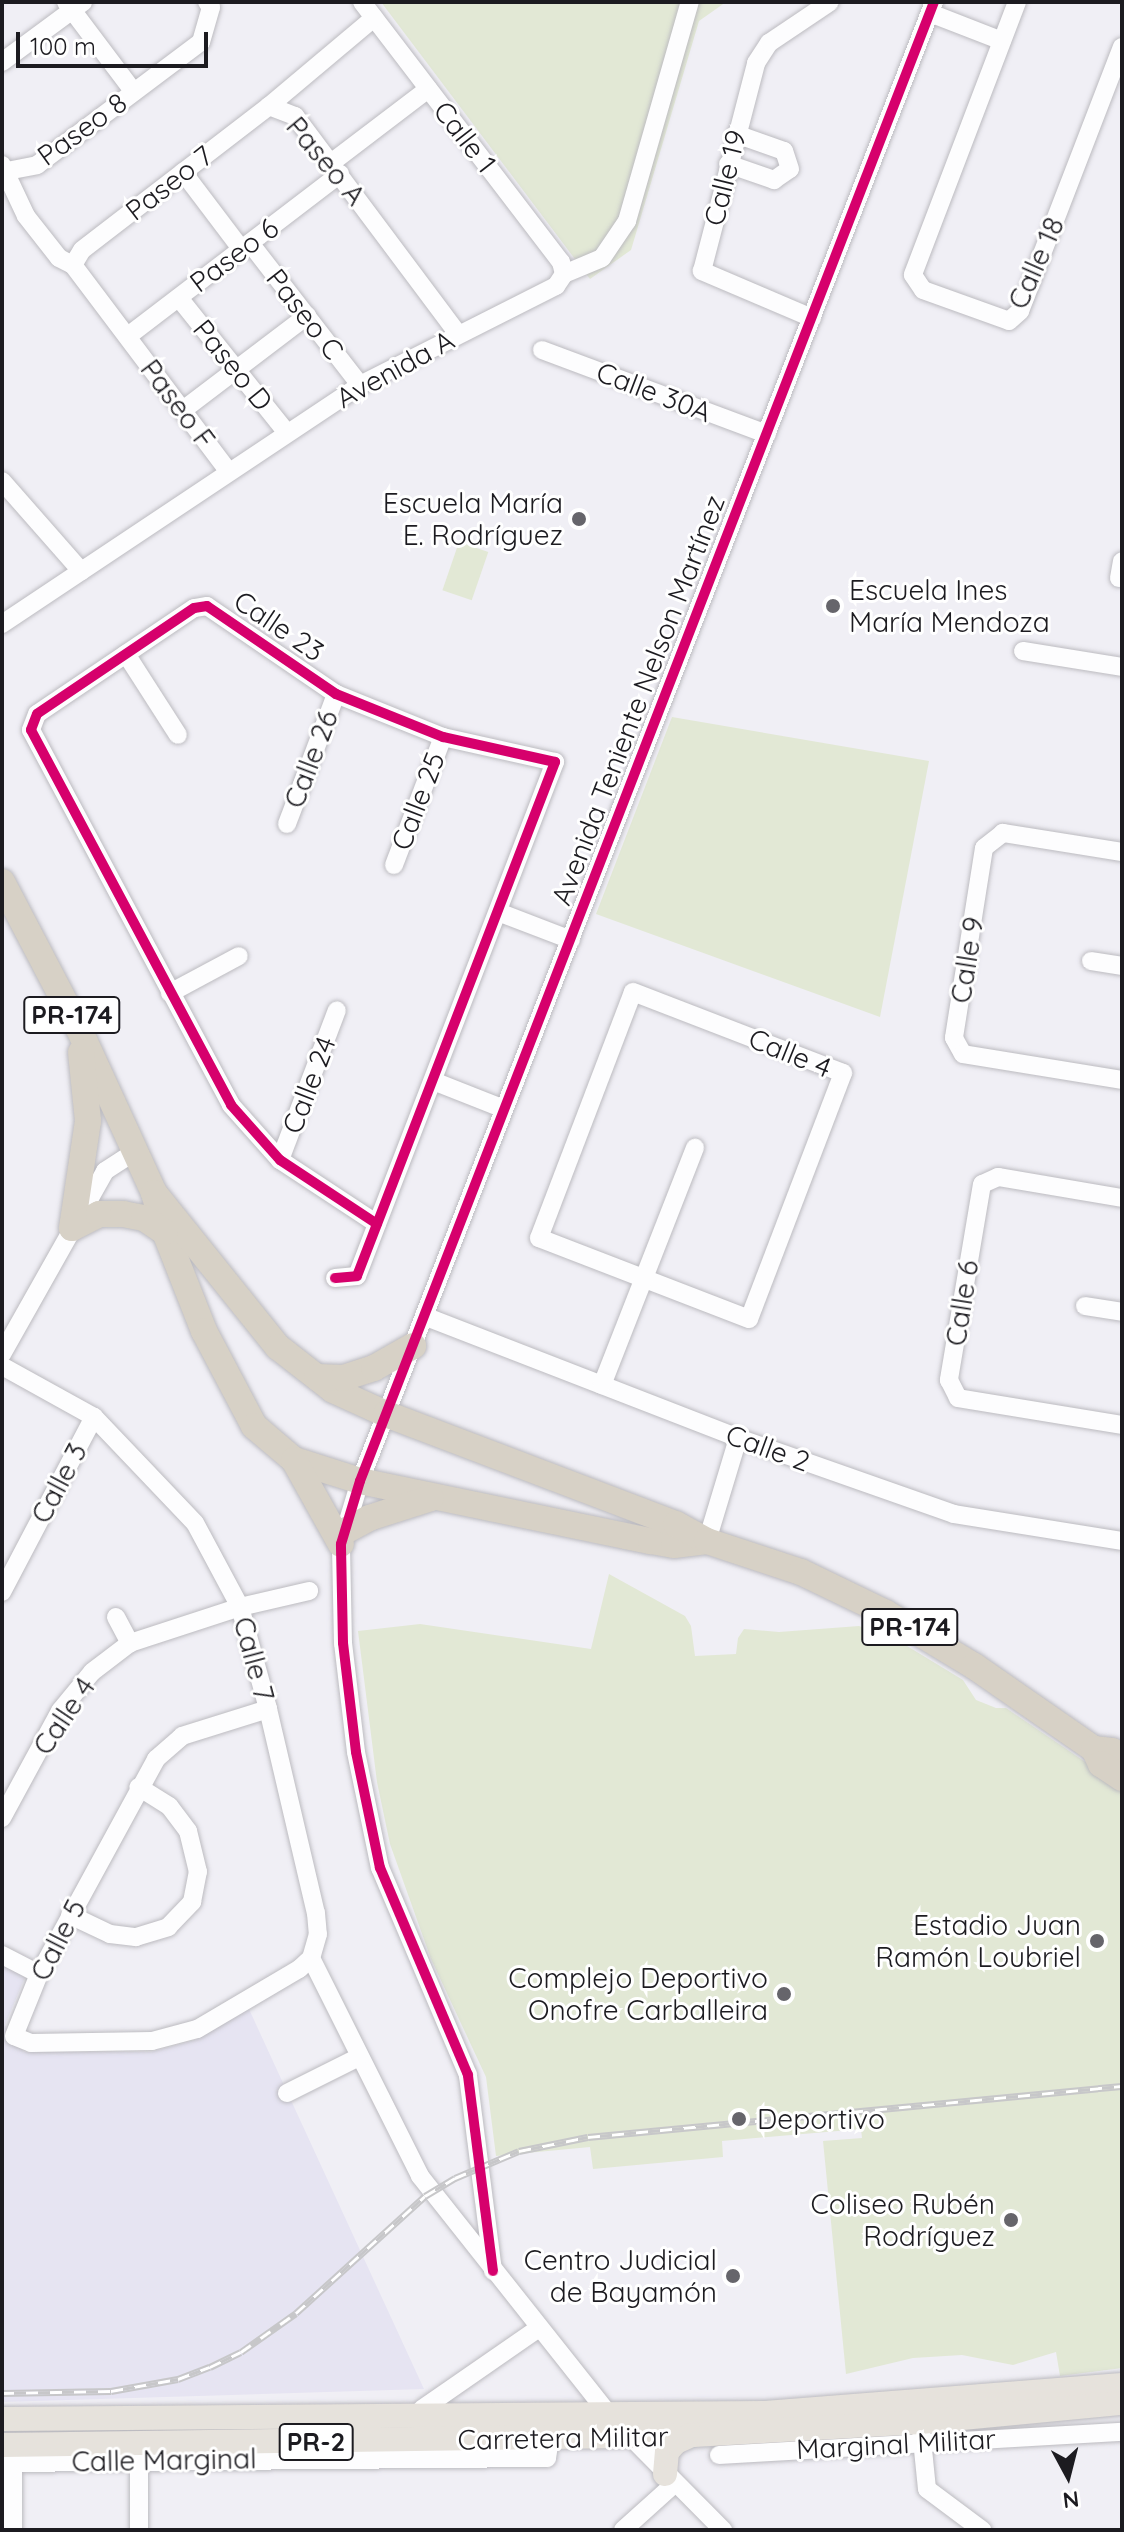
<!DOCTYPE html>
<meta charset="utf-8">
<style>
body{margin:0}
#map{position:relative;width:1124px;height:2532px;overflow:hidden;background:#f0eff5;font-family:Quicksand,sans-serif}
div>[style]{position:absolute}
[style*='--x']{left:calc(var(--x)*1px);top:calc(var(--y)*1px);width:calc(var(--w)*1px);rotate:calc(var(--a)*1deg)}
.built>*{inset:0;background:#e6e4f2}
.green>*{inset:0;background:#e2e8d5;transform-origin:0 0}
.roads{filter:drop-shadow(0 0 2px #bcbbc0) drop-shadow(0 0 2px #bcbbc0)}
.minor>*{height:18px;margin:-9px;padding:0 9px;transform-origin:9px;border-radius:9px;background:#fdfdfe}
.major>*{height:24px;margin:-12px;padding:0 12px;transform-origin:12px;border-radius:12px;background:#e6e2dc}
.highway>*{height:26px;margin:-13px;padding:0 13px;transform-origin:13px;border-radius:13px;background:#d7d1c6}
.rail>*{height:7px;margin-top:-3.5px;transform-origin:0;background:repeating-linear-gradient(90deg,#fff 0 12px,#c7c7c9 0 24px);box-sizing:border-box;border-block:2px solid #c7c7c9}
.cycleway>*{height:10px;margin:-5px;padding:0 5px;transform-origin:5px;border-radius:5px;background:#d6006c}
.dots>*{width:22px;height:22px;translate:-50% -50%;box-sizing:border-box;border:4px solid #fff;border-radius:50%}
span{translate:-50% -50%;white-space:nowrap;text-align:center;line-height:1.15;-webkit-text-stroke:6px #fff;paint-order:stroke}
.shield-label span{padding:2px 6px;background:#fff;border:2px solid;border-radius:6px;-webkit-text-stroke-width:0}
.shield-label{font-size:26px;color:#1c1b20;font-weight:700}
.street-label{font-size:28px;color:#1c1b20}
.poi-label{font-size:28px;color:#1c1b20}
.right{translate:-100% -50%;text-align:right}
.left{translate:0 -50%;text-align:left}
.frame{position:absolute;inset:0;border:4px solid #1c1b20;pointer-events:none}
.north{position:absolute;left:1028px;top:2436px;width:80px;height:80px;-webkit-text-stroke:6px #fff;paint-order:stroke;rotate:173deg;font-size:22px;font-weight:700;line-height:32px;text-align:center;color:#1c1b20}
.north::after{content:'';display:block;margin:auto;width:28px;height:36px;background:#1c1b20;clip-path:polygon(50% 0,100% 100%,50% 72%,0 100%)}
.scale{position:absolute;left:16px;top:32px;width:192px;height:36px;box-sizing:border-box;border:4px solid #1c1b20;border-top:0;padding-left:10px;font-size:24px;line-height:28px;white-space:nowrap;color:#1c1b20;-webkit-text-stroke:6px #fff;paint-order:stroke}
</style>
<div id="map">
<div class="built">
<div style="clip-path:polygon(2px 1965px,25px 1977px,5px 2025px,24px 2052px,151px 2052px,195px 2040px,248px 2007px,424px 2389px,2px 2402px)"></div>
</div>
<div class="green">
<div style="clip-path:polygon(381px 2px,726px 2px,699px 21px,631px 250px,590px 279px)"></div>
<div style="left:459px;top:542px;width:31px;height:51px;rotate:19deg"></div>
<div style="clip-path:polygon(672px 717px,929px 761px,880px 1017px,596px 914px)"></div>
<div style="clip-path:polygon(609px 1574px,685px 1616px,691px 1626px,695px 1656px,736px 1654px,738px 1638px,744px 1629px,779px 1632px,859px 1626px,907px 1646px,963px 1680px,976px 1700px,996px 1708px,1006px 1708px,1122px 1787px,1122px 2368px,1060px 2376px,1056px 2352px,1013px 2365px,962px 2355px,913px 2358px,846px 2374px,823px 2141px,862px 2138px,861px 2129px,722px 2141px,723px 2157px,593px 2169px,590px 2147px,496px 2156px,486px 2077px,431px 1959px,390px 1844px,377px 1782px,358px 1631px,420px 1624px,591px 1649px)"></div>
</div>
<div class="roads">
<div class="minor">
<div style="--x:66;--y:2;--w:111;--a:53"></div>
<div style="--x:362;--y:2;--w:327;--a:52.6"></div>
<div style="--x:561;--y:262;--w:12;--a:76"></div>
<div style="--x:1017;--y:2;--w:292;--a:110.9"></div>
<div style="--x:913;--y:275;--w:18;--a:56"></div>
<div style="--x:923;--y:290;--w:91;--a:19.8"></div>
<div style="--x:1009;--y:321;--w:15;--a:-42"></div>
<div style="--x:1020;--y:311;--w:283;--a:-68.9"></div>
<div style="--x:930;--y:13;--w:77;--a:21.3"></div>
<div style="--x:2;--y:62;--w:101;--a:-36.5"></div>
<div style="--x:269;--y:106;--w:28;--a:21"></div>
<div style="--x:295;--y:116;--w:272;--a:53.2"></div>
<div style="--x:331;--y:163;--w:122;--a:-37.3"></div>
<div style="--x:728;--y:164;--w:49;--a:19.2"></div>
<div style="--x:774;--y:180;--w:19;--a:-35"></div>
<div style="--x:790;--y:169;--w:19;--a:-108"></div>
<div style="--x:784;--y:151;--w:51;--a:-160.5"></div>
<div style="--x:2;--y:165;--w:56;--a:64.8"></div>
<div style="--x:26;--y:216;--w:53;--a:51.8"></div>
<div style="--x:59;--y:258;--w:16;--a:27"></div>
<div style="--x:73;--y:265;--w:259;--a:53"></div>
<div style="--x:7;--y:171;--w:31;--a:-11"></div>
<div style="--x:37;--y:165;--w:205;--a:-36.9"></div>
<div style="--x:201;--y:42;--w:36;--a:-74"></div>
<div style="--x:211;--y:7;--w:6;--a:-129"></div>
<div style="--x:183;--y:172;--w:98;--a:52.9"></div>
<div style="--x:250;--y:243;--w:180;--a:52.2"></div>
<div style="--x:73;--y:265;--w:17;--a:-59"></div>
<div style="--x:82;--y:250;--w:236;--a:-37.6"></div>
<div style="--x:269;--y:106;--w:137;--a:-40"></div>
<div style="--x:564;--y:274;--w:41;--a:-22.8"></div>
<div style="--x:602;--y:258;--w:45;--a:-56"></div>
<div style="--x:627;--y:221;--w:228;--a:-74"></div>
<div style="--x:179;--y:298;--w:173;--a:51.3"></div>
<div style="--x:812;--y:318;--w:120;--a:-156.9"></div>
<div style="--x:702;--y:271;--w:215;--a:-75.4"></div>
<div style="--x:756;--y:63;--w:24;--a:-57"></div>
<div style="--x:769;--y:43;--w:73;--a:-33.9"></div>
<div style="--x:128;--y:336;--w:267;--a:-37.4"></div>
<div style="--x:542;--y:350;--w:240;--a:20.5"></div>
<div style="--x:183;--y:410;--w:156;--a:-37.2"></div>
<div style="--x:2;--y:481;--w:120;--a:48.7"></div>
<div style="--x:1119;--y:578;--w:17;--a:-80"></div>
<div style="--x:2;--y:624;--w:430;--a:-33.7"></div>
<div style="--x:360;--y:385;--w:220;--a:-26.8"></div>
<div style="--x:556;--y:286;--w:14;--a:-56"></div>
<div style="--x:1023;--y:651;--w:100;--a:9.2"></div>
<div style="--x:126;--y:654;--w:96;--a:57.3"></div>
<div style="--x:287;--y:824;--w:139;--a:-69.3"></div>
<div style="--x:1122;--y:852;--w:121;--a:-170.9"></div>
<div style="--x:1003;--y:833;--w:24;--a:142"></div>
<div style="--x:984;--y:848;--w:192;--a:99"></div>
<div style="--x:954;--y:1038;--w:18;--a:61"></div>
<div style="--x:963;--y:1054;--w:161;--a:9.3"></div>
<div style="--x:394;--y:865;--w:137;--a:-69.1"></div>
<div style="--x:498;--y:912;--w:78;--a:21"></div>
<div style="--x:1091;--y:961;--w:31;--a:9"></div>
<div style="--x:633;--y:992;--w:225;--a:21.1"></div>
<div style="--x:843;--y:1073;--w:263;--a:110.9"></div>
<div style="--x:749;--y:1319;--w:225;--a:-158.9"></div>
<div style="--x:539;--y:1238;--w:263;--a:-69.1"></div>
<div style="--x:170;--y:993;--w:78;--a:-28.2"></div>
<div style="--x:433;--y:1081;--w:76;--a:21.5"></div>
<div style="--x:280;--y:1160;--w:160;--a:-69.2"></div>
<div style="--x:1122;--y:1198;--w:126;--a:-170.4"></div>
<div style="--x:998;--y:1177;--w:17;--a:156"></div>
<div style="--x:982;--y:1184;--w:199;--a:99.6"></div>
<div style="--x:949;--y:1380;--w:20;--a:63"></div>
<div style="--x:958;--y:1398;--w:166;--a:9.3"></div>
<div style="--x:335;--y:1278;--w:22;--a:-5"></div>
<div style="--x:357;--y:1276;--w:551;--a:-68.93"></div>
<div style="--x:555;--y:762;--w:115;--a:-167.4"></div>
<div style="--x:443;--y:737;--w:115;--a:-158.1"></div>
<div style="--x:336;--y:694;--w:156;--a:-145.7"></div>
<div style="--x:207;--y:606;--w:13;--a:171"></div>
<div style="--x:194;--y:608;--w:189;--a:146"></div>
<div style="--x:37;--y:714;--w:17;--a:111"></div>
<div style="--x:31;--y:730;--w:425;--a:61.9"></div>
<div style="--x:231;--y:1105;--w:74;--a:48.3"></div>
<div style="--x:280;--y:1160;--w:116;--a:33.4"></div>
<div style="--x:1085;--y:1306;--w:37;--a:9"></div>
<div style="--x:424;--y:1316;--w:337;--a:21.2"></div>
<div style="--x:738;--y:1438;--w:229;--a:19.4"></div>
<div style="--x:954;--y:1514;--w:170;--a:9.1"></div>
<div style="--x:2;--y:1354;--w:210;--a:-60.6"></div>
<div style="--x:105;--y:1171;--w:35;--a:-33"></div>
<div style="--x:2;--y:1366;--w:105;--a:29"></div>
<div style="--x:94;--y:1417;--w:146;--a:46.4"></div>
<div style="--x:195;--y:1523;--w:95;--a:61.8"></div>
<div style="--x:240;--y:1607;--w:106;--a:74.6"></div>
<div style="--x:268;--y:1709;--w:210;--a:76.8"></div>
<div style="--x:316;--y:1913;--w:21;--a:85"></div>
<div style="--x:318;--y:1934;--w:25;--a:106"></div>
<div style="--x:311;--y:1958;--w:16;--a:137"></div>
<div style="--x:299;--y:1969;--w:118;--a:149.5"></div>
<div style="--x:197;--y:2029;--w:47;--a:165.1"></div>
<div style="--x:152;--y:2041;--w:121;--a:179.1"></div>
<div style="--x:31;--y:2043;--w:18;--a:-158"></div>
<div style="--x:14;--y:2036;--w:67;--a:-68"></div>
<div style="--x:39;--y:1974;--w:245;--a:-61.4"></div>
<div style="--x:156;--y:1759;--w:35;--a:-41"></div>
<div style="--x:182;--y:1736;--w:90;--a:-17.4"></div>
<div style="--x:602;--y:1385;--w:255;--a:-68.6"></div>
<div style="--x:707;--y:1541;--w:108;--a:-73.2"></div>
<div style="--x:2;--y:1592;--w:198;--a:-62.3"></div>
<div style="--x:116;--y:1617;--w:30;--a:62"></div>
<div style="--x:2;--y:1818;--w:122;--a:-61.5"></div>
<div style="--x:60;--y:1711;--w:50;--a:-50.6"></div>
<div style="--x:92;--y:1672;--w:48;--a:-37.3"></div>
<div style="--x:130;--y:1643;--w:116;--a:-18.1"></div>
<div style="--x:240;--y:1607;--w:71;--a:-13.1"></div>
<div style="--x:70;--y:1915;--w:44;--a:25.4"></div>
<div style="--x:110;--y:1934;--w:26;--a:7"></div>
<div style="--x:136;--y:1937;--w:34;--a:-17"></div>
<div style="--x:168;--y:1927;--w:35;--a:-46"></div>
<div style="--x:192;--y:1902;--w:31;--a:-79"></div>
<div style="--x:198;--y:1872;--w:42;--a:-103.7"></div>
<div style="--x:188;--y:1831;--w:31;--a:-127"></div>
<div style="--x:169;--y:1806;--w:36;--a:-148"></div>
<div style="--x:2;--y:1955;--w:42;--a:27.2"></div>
<div style="--x:311;--y:1958;--w:244;--a:63.4"></div>
<div style="--x:420;--y:2176;--w:306;--a:51.6"></div>
<div style="--x:610;--y:2416;--w:161;--a:45.3"></div>
<div style="--x:287;--y:2093;--w:80;--a:-26.6"></div>
<div style="--x:493;--y:2271;--w:198;--a:-97.3"></div>
<div style="--x:468;--y:2075;--w:225;--a:-113"></div>
<div style="--x:380;--y:1868;--w:118;--a:-101.7"></div>
<div style="--x:356;--y:1752;--w:110;--a:-96.8"></div>
<div style="--x:343;--y:1643;--w:99;--a:-91.2"></div>
<div style="--x:341;--y:1544;--w:66;--a:-73.2"></div>
<div style="--x:360;--y:1481;--w:1586;--a:-68.79"></div>
<div style="--x:422;--y:2409;--w:142;--a:-34.7"></div>
<div style="--x:921;--y:2430;--w:59;--a:84.2"></div>
<div style="--x:927;--y:2489;--w:69;--a:36.7"></div>
<div style="--x:139;--y:2447;--w:83;--a:90"></div>
<div style="--x:719;--y:2455;--w:404;--a:-3.3"></div>
<div style="--x:13;--y:2462;--w:68;--a:90"></div>
<div style="--x:2;--y:2463;--w:545;--a:-0.53"></div>
<div style="--x:547;--y:2458;--w:19;--a:-81"></div>
<div style="--x:623;--y:2530;--w:69;--a:-42"></div>
</div>
<div class="major">
<div style="--x:2;--y:2419;--w:763;--a:-0.45"></div>
<div style="--x:765;--y:2413;--w:358;--a:-4.5"></div>
<div style="--x:2;--y:2445;--w:691;--a:-0.83"></div>
<div style="--x:693;--y:2435;--w:227;--a:-3.3"></div>
<div style="--x:920;--y:2422;--w:203;--a:-5.4"></div>
<div style="--x:665;--y:2474;--w:22;--a:-85"></div>
<div style="--x:667;--y:2452;--w:13;--a:-48"></div>
<div style="--x:676;--y:2442;--w:17;--a:-24"></div>
</div>
<div class="highway">
<div style="--x:2;--y:882;--w:166;--a:62.4"></div>
<div style="--x:79;--y:1029;--w:180;--a:65.4"></div>
<div style="--x:154;--y:1193;--w:41;--a:74.2"></div>
<div style="--x:165;--y:1232;--w:106;--a:68.5"></div>
<div style="--x:204;--y:1331;--w:107;--a:62.2"></div>
<div style="--x:254;--y:1426;--w:52;--a:40.4"></div>
<div style="--x:294;--y:1460;--w:69;--a:17.7"></div>
<div style="--x:360;--y:1481;--w:297;--a:11.7"></div>
<div style="--x:651;--y:1541;--w:23;--a:10"></div>
<div style="--x:674;--y:1545;--w:33;--a:-7"></div>
<div style="--x:154;--y:1193;--w:198;--a:51.2"></div>
<div style="--x:278;--y:1347;--w:70;--a:38"></div>
<div style="--x:333;--y:1390;--w:58;--a:24.4"></div>
<div style="--x:386;--y:1414;--w:310;--a:20.8"></div>
<div style="--x:676;--y:1524;--w:35;--a:29"></div>
<div style="--x:707;--y:1541;--w:99;--a:18.3"></div>
<div style="--x:801;--y:1572;--w:94;--a:25.8"></div>
<div style="--x:886;--y:1613;--w:103;--a:31.1"></div>
<div style="--x:974;--y:1666;--w:146;--a:34.7"></div>
<div style="--x:1094;--y:1749;--w:18;--a:6"></div>
<div style="--x:1112;--y:1751;--w:12;--a:31"></div>
<div style="--x:72;--y:1228;--w:108;--a:-81.5"></div>
<div style="--x:88;--y:1121;--w:69;--a:-95.8"></div>
<div style="--x:72;--y:1228;--w:30;--a:-27"></div>
<div style="--x:99;--y:1214;--w:24;--a:0"></div>
<div style="--x:123;--y:1214;--w:21;--a:11"></div>
<div style="--x:144;--y:1218;--w:25;--a:34"></div>
<div style="--x:317;--y:1377;--w:26;--a:2"></div>
<div style="--x:343;--y:1378;--w:33;--a:-18"></div>
<div style="--x:374;--y:1368;--w:45;--a:-29.4"></div>
<div style="--x:294;--y:1460;--w:96;--a:60.8"></div>
<div style="--x:345;--y:1531;--w:27;--a:-28"></div>
<div style="--x:369;--y:1518;--w:65;--a:-17.9"></div>
<div style="--x:1094;--y:1749;--w:17;--a:65"></div>
<div style="--x:1101;--y:1764;--w:25;--a:34"></div>
</div>
</div>
<div class="rail">
<div style="--x:2;--y:2393;--w:109;--a:-1.1"></div>
<div style="--x:111;--y:2391;--w:68;--a:-10.2"></div>
<div style="--x:178;--y:2379;--w:34;--a:-21"></div>
<div style="--x:210;--y:2367;--w:34;--a:-26"></div>
<div style="--x:241;--y:2352;--w:67;--a:-35.3"></div>
<div style="--x:296;--y:2313;--w:174;--a:-42.2"></div>
<div style="--x:425;--y:2196;--w:35;--a:-31"></div>
<div style="--x:455;--y:2178;--w:69;--a:-22.9"></div>
<div style="--x:519;--y:2151;--w:70;--a:-11.5"></div>
<div style="--x:588;--y:2137;--w:536;--a:-5.46"></div>
</div>
<div class="cycleway">
<div style="--x:335;--y:1278;--w:22;--a:-5"></div>
<div style="--x:357;--y:1276;--w:551;--a:-68.93"></div>
<div style="--x:555;--y:762;--w:115;--a:-167.4"></div>
<div style="--x:443;--y:737;--w:115;--a:-158.1"></div>
<div style="--x:336;--y:694;--w:156;--a:-145.7"></div>
<div style="--x:207;--y:606;--w:13;--a:171"></div>
<div style="--x:194;--y:608;--w:189;--a:146"></div>
<div style="--x:37;--y:714;--w:17;--a:111"></div>
<div style="--x:31;--y:730;--w:425;--a:61.9"></div>
<div style="--x:231;--y:1105;--w:74;--a:48.3"></div>
<div style="--x:280;--y:1160;--w:116;--a:33.4"></div>
<div style="--x:493;--y:2271;--w:198;--a:-97.3"></div>
<div style="--x:468;--y:2075;--w:225;--a:-113"></div>
<div style="--x:380;--y:1868;--w:118;--a:-101.7"></div>
<div style="--x:356;--y:1752;--w:110;--a:-96.8"></div>
<div style="--x:343;--y:1643;--w:99;--a:-91.2"></div>
<div style="--x:341;--y:1544;--w:66;--a:-73.2"></div>
<div style="--x:360;--y:1481;--w:1586;--a:-68.79"></div>
</div>
<div class="dots">
<div style="left:579px;top:519px;background:#66656b"></div>
<div style="left:833px;top:606px;background:#66656b"></div>
<div style="left:1097px;top:1941px;background:#66656b"></div>
<div style="left:784px;top:1994px;background:#66656b"></div>
<div style="left:739px;top:2119px;background:#66656b"></div>
<div style="left:1011px;top:2220px;background:#66656b"></div>
<div style="left:733px;top:2276px;background:#66656b"></div>
</div>
<div class="shield-label">
<span style="left:72px;top:1015px">PR-174</span>
<span style="left:910px;top:1627px">PR-174</span>
<span style="left:316px;top:2442px">PR-2</span>
</div>
<div class="street-label">
<span style="left:82px;top:129px;rotate:-36deg">Paseo 8</span>
<span style="left:465px;top:137px;rotate:52deg">Calle 1</span>
<span style="left:326px;top:161px;rotate:50deg">Paseo A</span>
<span style="left:725px;top:178px;rotate:-76deg">Calle 19</span>
<span style="left:169px;top:183px;rotate:-38deg">Paseo 7</span>
<span style="left:234px;top:255px;rotate:-37deg">Paseo 6</span>
<span style="left:1036px;top:263px;rotate:-66deg">Calle 18</span>
<span style="left:305px;top:314px;rotate:52deg">Paseo C</span>
<span style="left:233px;top:365px;rotate:51deg">Paseo D</span>
<span style="left:395px;top:369px;rotate:-29deg">Avenida A</span>
<span style="left:654px;top:392px;rotate:21deg">Calle 30A</span>
<span style="left:178px;top:404px;rotate:53deg">Paseo F</span>
<span style="left:279px;top:626px;rotate:34deg">Calle 23</span>
<span style="left:638px;top:700px;rotate:-69deg">Avenida Teniente Nelson Martínez</span>
<span style="left:311px;top:759px;rotate:-69deg">Calle 26</span>
<span style="left:418px;top:801px;rotate:-69deg">Calle 25</span>
<span style="left:967px;top:960px;rotate:-81deg">Calle 9</span>
<span style="left:790px;top:1053px;rotate:22deg">Calle 4</span>
<span style="left:309px;top:1085px;rotate:-69deg">Calle 24</span>
<span style="left:962px;top:1303px;rotate:-81deg">Calle 6</span>
<span style="left:768px;top:1448px;rotate:20deg">Calle 2</span>
<span style="left:59px;top:1483px;rotate:-62deg">Calle 3</span>
<span style="left:254px;top:1659px;rotate:75deg">Calle 7</span>
<span style="left:64px;top:1716px;rotate:-56deg">Calle 4</span>
<span style="left:58px;top:1940px;rotate:-63deg">Calle 5</span>
<span style="left:563px;top:2438px;rotate:-1deg">Carretera Militar</span>
<span style="left:896px;top:2444px;rotate:-3deg">Marginal Militar</span>
<span style="left:164px;top:2460px;rotate:-1deg">Calle Marginal</span>
</div>
<div class="poi-label">
<span class="right" style="left:563px;top:519px">Escuela María<br>E. Rodríguez</span>
<span class="left" style="left:849px;top:606px">Escuela Ines<br>María Mendoza</span>
<span class="right" style="left:1081px;top:1941px">Estadio Juan<br>Ramón Loubriel</span>
<span class="right" style="left:768px;top:1994px">Complejo Deportivo<br>Onofre Carballeira</span>
<span class="left" style="left:757px;top:2119px">Deportivo</span>
<span class="right" style="left:995px;top:2220px">Coliseo Rubén<br>Rodríguez</span>
<span class="right" style="left:717px;top:2276px">Centro Judicial<br>de Bayamón</span>
</div>
<div class="frame"></div>
<div class="north">N</div>
<div class="scale">100 m</div>
</div>
